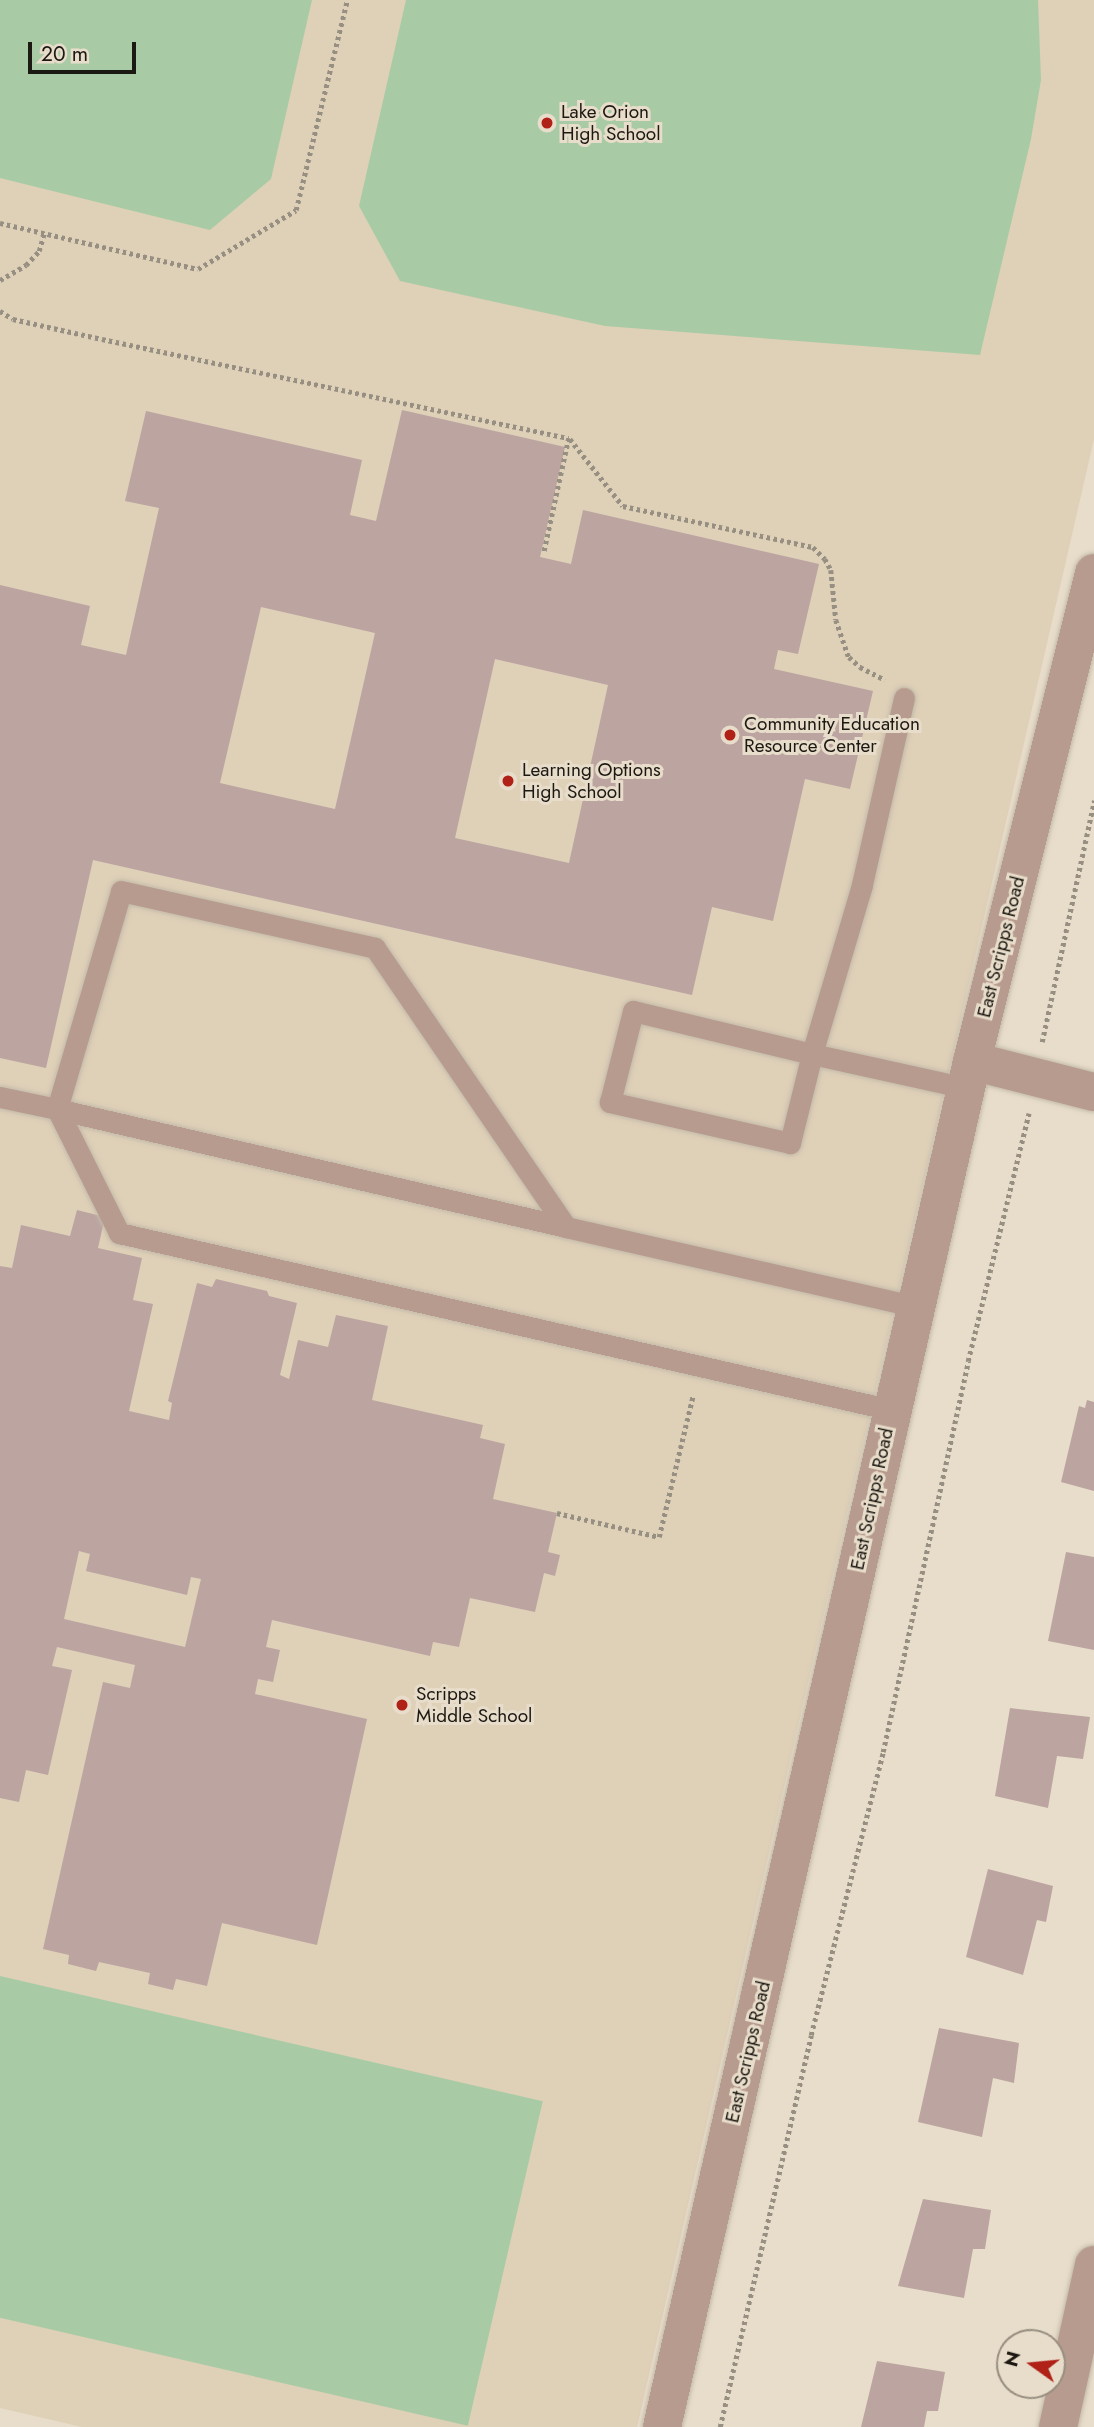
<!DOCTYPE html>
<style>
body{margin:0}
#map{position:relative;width:1094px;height:2427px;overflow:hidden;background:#e8ddca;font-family:Jost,sans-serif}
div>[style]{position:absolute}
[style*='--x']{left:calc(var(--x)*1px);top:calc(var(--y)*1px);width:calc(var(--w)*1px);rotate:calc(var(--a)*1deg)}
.built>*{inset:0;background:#dfd0b8}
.green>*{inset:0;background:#a8cba5;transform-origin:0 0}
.building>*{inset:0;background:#bca4a1}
.path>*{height:4.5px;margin-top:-2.25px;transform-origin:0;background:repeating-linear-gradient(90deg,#978f81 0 3.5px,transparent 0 7px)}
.roads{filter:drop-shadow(0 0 2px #c3baa9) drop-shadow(0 0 2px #c3baa9)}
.service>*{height:21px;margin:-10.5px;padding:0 10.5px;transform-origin:10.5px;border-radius:10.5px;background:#b79b8e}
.minor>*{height:38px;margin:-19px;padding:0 19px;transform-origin:19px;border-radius:19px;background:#b79b8e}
.dots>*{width:19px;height:19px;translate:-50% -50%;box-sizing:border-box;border:4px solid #e8ddca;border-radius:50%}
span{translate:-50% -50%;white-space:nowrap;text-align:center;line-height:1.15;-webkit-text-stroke:6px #e8ddca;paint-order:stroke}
.poi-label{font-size:19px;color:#1c1812}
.left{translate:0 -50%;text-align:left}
.street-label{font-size:19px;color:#1c1812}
.north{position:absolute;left:996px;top:2329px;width:70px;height:70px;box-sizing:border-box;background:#e8ddca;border:2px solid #968e80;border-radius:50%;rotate:285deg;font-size:19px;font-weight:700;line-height:28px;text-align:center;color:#1c1812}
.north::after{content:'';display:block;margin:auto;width:24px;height:32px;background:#b02117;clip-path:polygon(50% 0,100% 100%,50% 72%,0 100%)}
.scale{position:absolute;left:28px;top:42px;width:108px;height:32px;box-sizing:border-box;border:4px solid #1c1812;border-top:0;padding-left:9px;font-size:21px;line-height:24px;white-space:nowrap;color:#1c1812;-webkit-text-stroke:5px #e8ddca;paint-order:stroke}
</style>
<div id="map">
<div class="built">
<div style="clip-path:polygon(0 0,1094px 0,1094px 439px,637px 2427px,82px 2427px,0 2408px)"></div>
</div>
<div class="green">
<div style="clip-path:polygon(0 0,312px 0,271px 179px,210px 230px,0 178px)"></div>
<div style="clip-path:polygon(406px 0,1038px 0,1041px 80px,1031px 139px,980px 355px,605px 326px,400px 281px,359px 206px)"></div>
<div style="left:0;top:1976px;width:557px;height:333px;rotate:13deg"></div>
</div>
<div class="building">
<div style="clip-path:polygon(evenodd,402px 410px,565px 447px,540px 557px,571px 564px,583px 510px,819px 564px,798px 654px,778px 650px,774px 669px,873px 691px,850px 789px,805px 779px,773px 921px,712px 907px,692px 995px,93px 860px,46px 1068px,0 1058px,0 585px,90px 606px,81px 645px,126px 655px,159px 508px,125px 501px,146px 411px,362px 460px,350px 515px,376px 521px,402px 410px,261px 607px,375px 633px,335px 809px,220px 783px,261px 607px,402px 410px,495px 659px,608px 685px,569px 863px,455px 838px,495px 659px)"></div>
<div style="clip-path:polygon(evenodd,77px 1210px,105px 1217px,98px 1248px,142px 1258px,133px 1300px,153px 1304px,129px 1411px,169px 1420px,172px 1403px,168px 1401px,197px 1283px,212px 1287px,216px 1279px,267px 1291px,269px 1296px,297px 1303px,280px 1375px,289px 1379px,298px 1340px,328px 1347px,336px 1315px,388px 1326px,372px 1400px,483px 1425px,480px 1438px,505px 1444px,493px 1499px,557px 1513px,548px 1552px,560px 1555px,555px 1576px,544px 1573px,535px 1612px,470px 1598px,459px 1647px,433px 1642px,430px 1656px,272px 1620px,266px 1647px,280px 1650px,273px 1682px,258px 1679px,255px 1694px,367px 1719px,317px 1945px,222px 1923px,207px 1986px,176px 1979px,173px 1990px,148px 1984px,150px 1973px,99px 1962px,96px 1971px,68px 1964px,69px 1955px,43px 1949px,103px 1682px,130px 1688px,135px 1665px,57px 1647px,52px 1666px,72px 1670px,48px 1775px,26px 1770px,19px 1802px,0 1798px,0 1266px,12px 1268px,21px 1225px,70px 1236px,77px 1210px,79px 1551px,90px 1554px,86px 1571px,187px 1595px,191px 1577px,201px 1579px,185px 1647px,64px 1619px,79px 1551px)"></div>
<div style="clip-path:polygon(1087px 1400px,1094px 1402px,1094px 1491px,1061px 1482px,1079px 1406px,1085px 1408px)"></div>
<div style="clip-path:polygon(1066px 1552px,1094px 1557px,1094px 1650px,1048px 1641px)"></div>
<div style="clip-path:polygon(1010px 1708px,1090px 1717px,1083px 1759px,1057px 1756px,1048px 1808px,995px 1796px)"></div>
<div style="clip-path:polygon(988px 1869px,1053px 1886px,1046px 1922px,1037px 1920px,1023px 1975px,966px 1957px)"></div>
<div style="clip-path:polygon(939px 2028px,1019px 2043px,1014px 2083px,993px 2078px,982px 2137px,918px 2122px)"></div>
<div style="clip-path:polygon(923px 2199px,991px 2210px,985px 2249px,973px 2249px,964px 2298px,898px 2286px)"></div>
<div style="clip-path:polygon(877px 2361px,945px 2372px,938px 2411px,927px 2411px,924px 2427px,861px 2427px)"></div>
</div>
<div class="path">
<div style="--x:0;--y:223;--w:203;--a:13.1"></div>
<div style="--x:198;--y:269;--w:114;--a:-31"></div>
<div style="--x:296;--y:210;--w:216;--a:-76.3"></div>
<div style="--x:0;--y:280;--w:30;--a:-30"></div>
<div style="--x:26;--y:265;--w:19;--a:-47"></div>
<div style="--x:39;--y:251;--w:18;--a:-74"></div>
<div style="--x:0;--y:311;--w:15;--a:32"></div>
<div style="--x:13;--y:319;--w:91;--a:12.7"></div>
<div style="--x:102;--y:339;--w:477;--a:12"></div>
<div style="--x:569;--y:438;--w:118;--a:102.3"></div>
<div style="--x:570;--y:439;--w:85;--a:51.7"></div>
<div style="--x:623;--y:506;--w:194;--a:12.2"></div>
<div style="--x:813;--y:547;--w:17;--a:45"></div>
<div style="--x:825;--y:559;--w:13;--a:61"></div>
<div style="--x:831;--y:570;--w:50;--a:84.3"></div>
<div style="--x:836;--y:620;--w:39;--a:71"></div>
<div style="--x:849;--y:657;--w:15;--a:42"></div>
<div style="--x:860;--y:667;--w:28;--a:27"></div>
<div style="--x:1042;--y:1042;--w:247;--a:-77.8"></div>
<div style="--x:557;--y:1513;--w:105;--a:13.2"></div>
<div style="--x:659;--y:1537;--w:146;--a:-76.5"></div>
<div style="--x:720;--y:2427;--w:402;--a:-76.9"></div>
<div style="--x:811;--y:2035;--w:292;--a:-75.7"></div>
<div style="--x:883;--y:1752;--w:400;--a:-77.7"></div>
<div style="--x:968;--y:1361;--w:255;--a:-76.2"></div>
</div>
<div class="roads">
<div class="service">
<div style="--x:904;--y:698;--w:192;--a:102.7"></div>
<div style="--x:862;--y:885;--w:176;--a:106.5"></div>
<div style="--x:812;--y:1054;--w:92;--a:103.9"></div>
<div style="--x:790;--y:1143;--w:185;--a:-167.2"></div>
<div style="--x:610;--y:1102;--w:94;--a:-75.8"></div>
<div style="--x:633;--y:1011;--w:184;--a:13.5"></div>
<div style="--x:812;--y:1054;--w:158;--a:12.4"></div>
<div style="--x:0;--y:1097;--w:58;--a:11.9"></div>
<div style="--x:57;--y:1109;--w:139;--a:63.4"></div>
<div style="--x:119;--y:1233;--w:793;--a:12.9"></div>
<div style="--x:566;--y:1227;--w:522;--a:-166.95"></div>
<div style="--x:57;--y:1109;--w:227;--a:-73.6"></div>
<div style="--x:121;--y:891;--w:260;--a:12.6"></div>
<div style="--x:375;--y:948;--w:338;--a:55.6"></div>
<div style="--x:566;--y:1227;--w:358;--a:12.8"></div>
</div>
<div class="minor">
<div style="--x:972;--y:1061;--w:126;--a:14.3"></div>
<div style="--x:662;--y:2427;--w:1401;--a:-77.21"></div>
<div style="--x:972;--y:1061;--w:503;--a:-75.96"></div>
<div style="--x:1058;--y:2427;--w:166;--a:-77.5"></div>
</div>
</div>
<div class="dots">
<div style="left:547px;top:123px;background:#b02117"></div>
<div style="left:730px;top:735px;background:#b02117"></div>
<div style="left:508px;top:781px;background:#b02117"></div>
<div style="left:402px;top:1705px;background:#b02117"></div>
</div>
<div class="poi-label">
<span class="left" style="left:561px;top:123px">Lake Orion<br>High School</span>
<span class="left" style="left:744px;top:735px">Community Education<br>Resource Center</span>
<span class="left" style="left:522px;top:781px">Learning Options<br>High School</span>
<span class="left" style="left:416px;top:1705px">Scripps<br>Middle School</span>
</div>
<div class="street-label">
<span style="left:1001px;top:947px;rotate:-76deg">East Scripps Road</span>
<span style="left:872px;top:1499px;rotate:-78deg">East Scripps Road</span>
<span style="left:748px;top:2052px;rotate:-77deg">East Scripps Road</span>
</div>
<div class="north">N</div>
<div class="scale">20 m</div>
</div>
